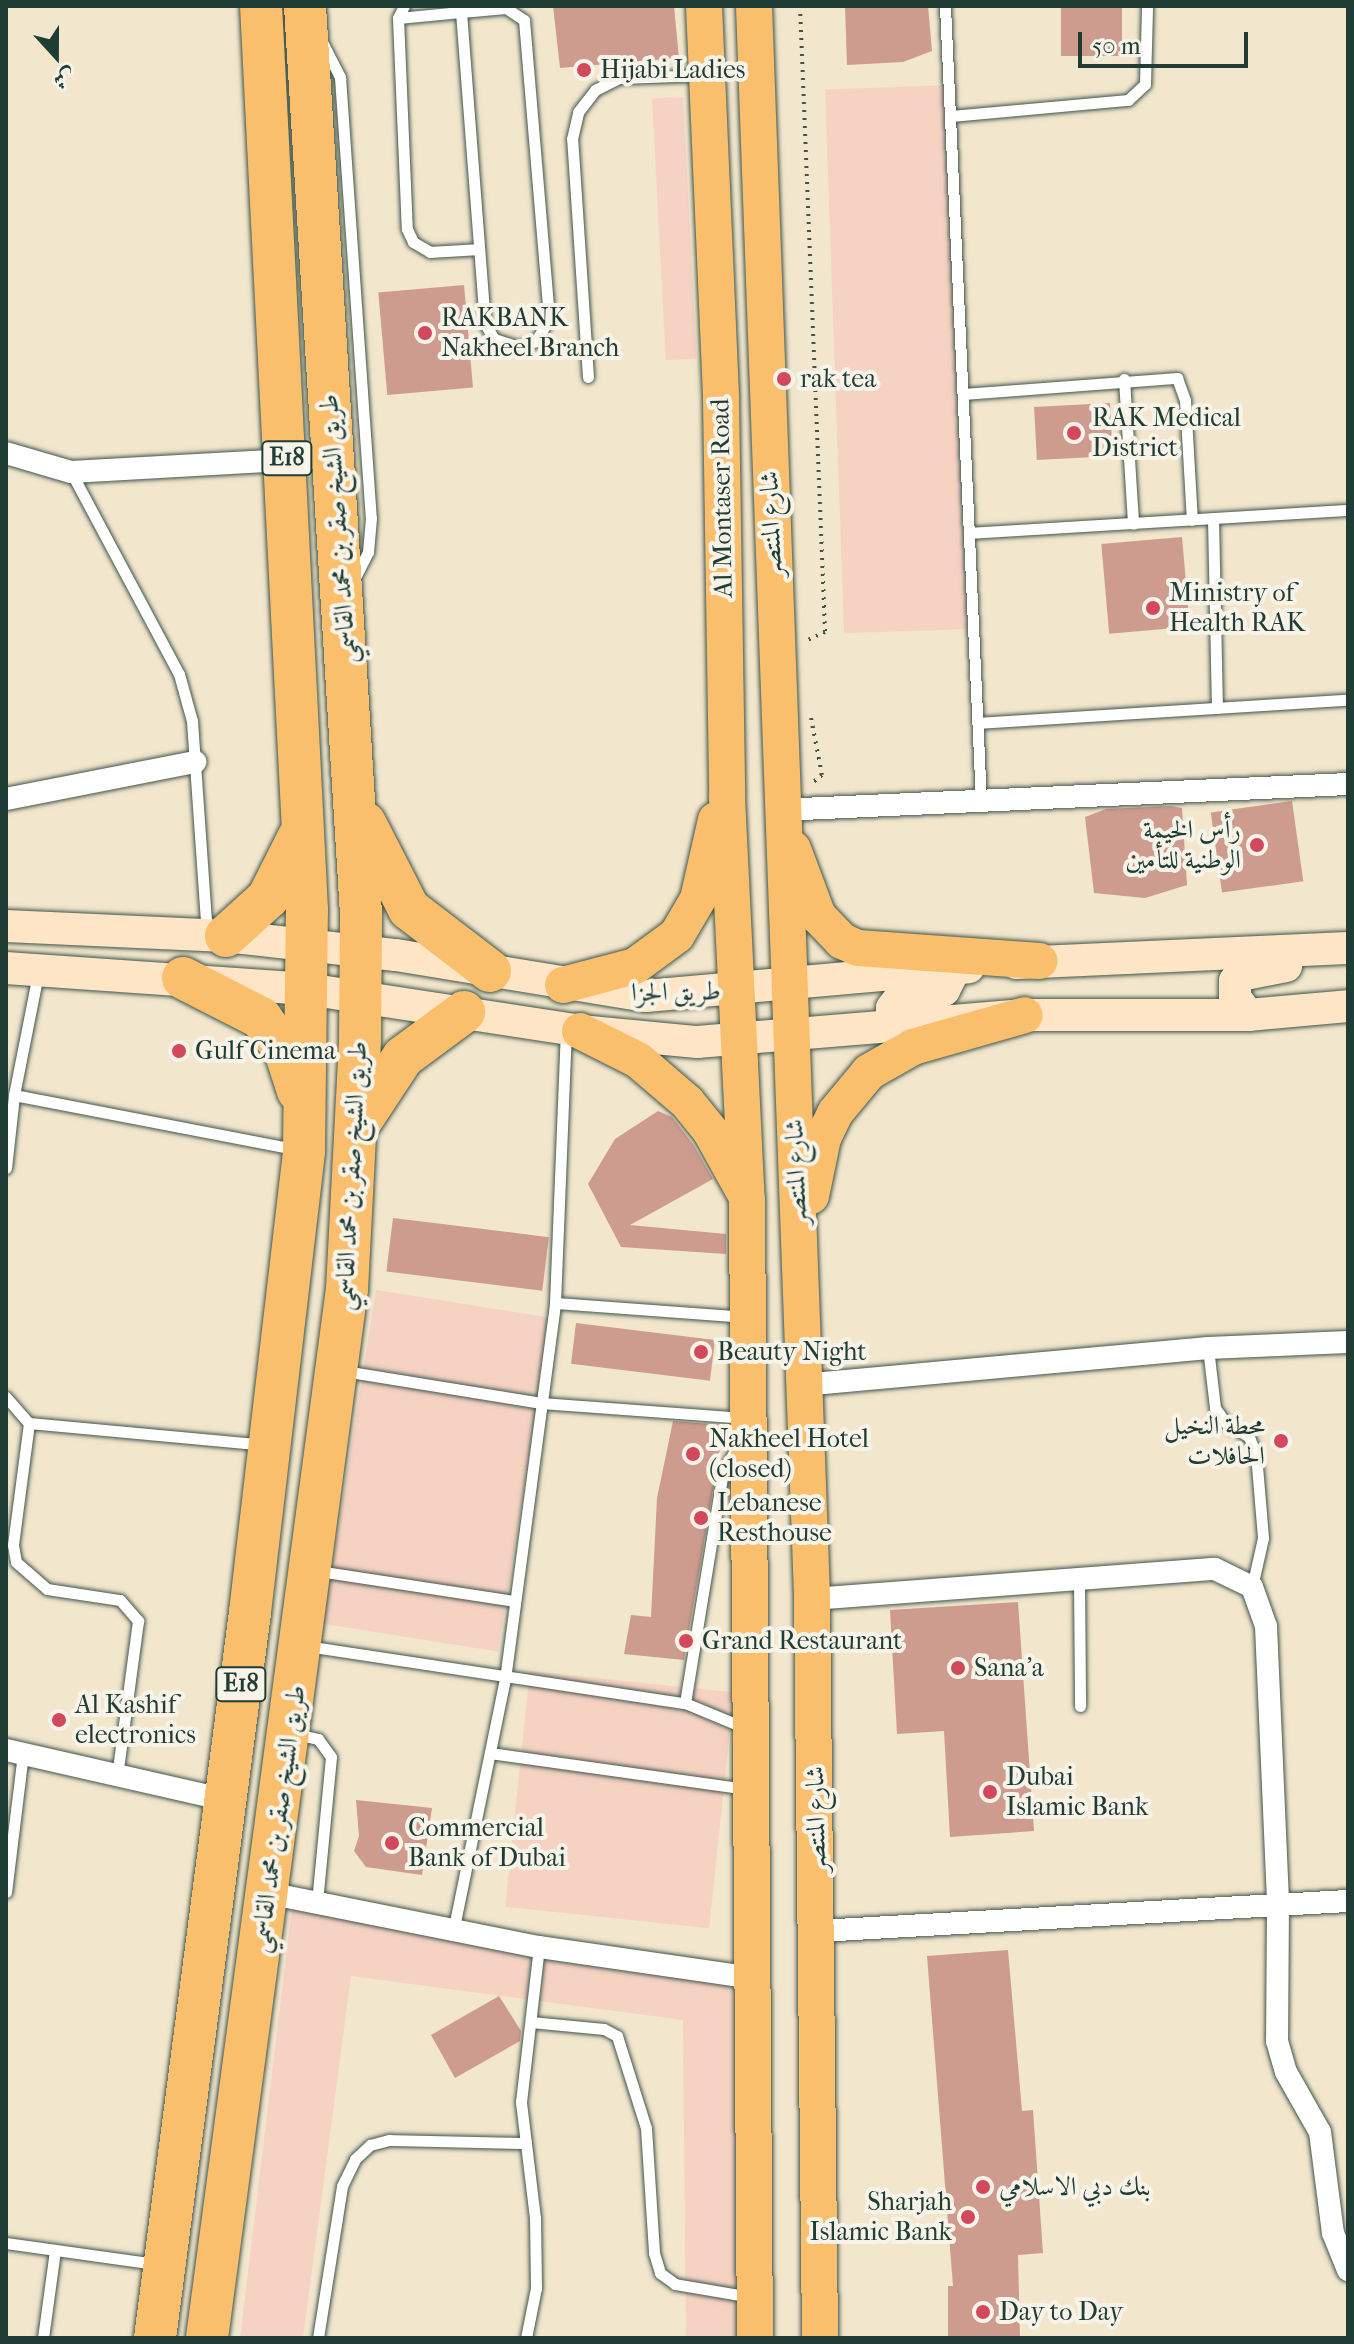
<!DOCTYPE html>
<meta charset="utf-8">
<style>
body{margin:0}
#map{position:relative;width:1354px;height:2344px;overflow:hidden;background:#f2e6cd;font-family:"IM FELL French Canon",Amiri,serif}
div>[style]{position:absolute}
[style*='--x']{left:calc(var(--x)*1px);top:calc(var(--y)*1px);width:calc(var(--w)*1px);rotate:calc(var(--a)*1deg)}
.built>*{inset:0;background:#f5d2c2;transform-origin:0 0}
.building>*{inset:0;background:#cd9c8f;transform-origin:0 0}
.path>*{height:4px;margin-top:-2px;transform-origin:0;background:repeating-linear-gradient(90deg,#3f564b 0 2px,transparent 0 8px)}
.roads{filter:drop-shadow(0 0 2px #3f564b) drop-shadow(0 0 2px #3f564b)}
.lane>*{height:11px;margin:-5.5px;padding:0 5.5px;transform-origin:5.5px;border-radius:5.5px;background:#fff}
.street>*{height:22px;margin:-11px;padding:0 11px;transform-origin:11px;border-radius:11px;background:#fff}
.secondary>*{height:32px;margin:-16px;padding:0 16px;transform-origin:16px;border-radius:16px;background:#fde5c5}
.primary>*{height:36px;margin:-18px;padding:0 18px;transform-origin:18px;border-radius:18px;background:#f9bf6d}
.highway>*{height:42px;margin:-21px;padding:0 21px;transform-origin:21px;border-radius:21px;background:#f9bf6d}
.dots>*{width:22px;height:22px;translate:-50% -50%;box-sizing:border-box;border:4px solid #f7f3e8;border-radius:50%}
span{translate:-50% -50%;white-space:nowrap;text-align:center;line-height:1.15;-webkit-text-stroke:8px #f7f3e8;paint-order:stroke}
.shield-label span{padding:2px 6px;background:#f7f3e8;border:2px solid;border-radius:6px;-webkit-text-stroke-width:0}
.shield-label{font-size:24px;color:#1f3d34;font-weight:700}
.poi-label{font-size:26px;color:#1f3d34}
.left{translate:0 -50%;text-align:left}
.right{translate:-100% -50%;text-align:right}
.street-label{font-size:26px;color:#1f3d34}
.frame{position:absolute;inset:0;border:8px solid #1f3d34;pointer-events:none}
.north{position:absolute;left:16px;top:16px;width:80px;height:80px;-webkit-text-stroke:6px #f7f3e8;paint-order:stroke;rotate:159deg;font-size:22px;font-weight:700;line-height:32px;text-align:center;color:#1f3d34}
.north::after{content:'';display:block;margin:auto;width:28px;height:36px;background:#1f3d34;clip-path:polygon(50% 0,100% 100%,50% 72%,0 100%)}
.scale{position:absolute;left:1078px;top:32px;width:170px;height:36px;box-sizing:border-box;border:4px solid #1f3d34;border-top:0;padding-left:10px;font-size:24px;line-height:28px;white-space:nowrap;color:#1f3d34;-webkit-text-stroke:6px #f7f3e8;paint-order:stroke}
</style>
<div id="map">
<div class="built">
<div style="left:957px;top:85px;width:544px;height:132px;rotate:88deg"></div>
<div style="left:683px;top:97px;width:262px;height:31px;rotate:87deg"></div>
<div style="left:376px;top:1290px;width:177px;height:338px;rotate:9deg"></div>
<div style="left:530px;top:1671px;width:205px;height:237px;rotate:6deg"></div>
<div style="clip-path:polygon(292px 1908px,758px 1972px,765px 2338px,686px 2338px,683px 2020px,351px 1976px,303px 2338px,240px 2338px)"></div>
</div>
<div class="building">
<div style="clip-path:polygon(553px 6px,674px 6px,679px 58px,560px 68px)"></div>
<div style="clip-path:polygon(845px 6px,928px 6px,932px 51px,903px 62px,847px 65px)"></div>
<div style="left:1061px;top:6px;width:61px;height:50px"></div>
<div style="left:464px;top:285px;width:103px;height:86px;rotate:85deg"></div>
<div style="left:1110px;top:403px;width:53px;height:76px;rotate:87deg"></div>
<div style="left:1182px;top:537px;width:90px;height:81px;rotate:85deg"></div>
<div style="left:1292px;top:801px;width:81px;height:82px;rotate:82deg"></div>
<div style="clip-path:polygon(1170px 806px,1182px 808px,1187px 885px,1145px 898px,1094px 893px,1085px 817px,1106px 809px)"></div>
<div style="clip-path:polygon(658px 1111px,672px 1117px,693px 1144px,713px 1179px,630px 1225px,726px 1234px,726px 1254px,621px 1247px,588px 1184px,615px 1139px)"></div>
<div style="left:393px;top:1218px;width:157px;height:54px;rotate:7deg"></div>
<div style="left:576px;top:1323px;width:140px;height:41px;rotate:7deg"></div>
<div style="clip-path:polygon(673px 1421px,724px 1425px,684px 1660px,624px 1654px,631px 1615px,651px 1617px,657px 1498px)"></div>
<div style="clip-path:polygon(1018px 1602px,1034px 1831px,950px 1837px,944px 1731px,897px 1734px,890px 1610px)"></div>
<div style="clip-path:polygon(356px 1800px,432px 1808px,422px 1875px,366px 1867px,354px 1851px,359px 1836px)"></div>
<div style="clip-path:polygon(1008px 1950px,1022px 2111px,1033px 2110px,1043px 2253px,1018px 2255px,1020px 2338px,948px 2338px,948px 2286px,953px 2286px,927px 1956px)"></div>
<div style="clip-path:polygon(499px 1996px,521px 2031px,520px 2041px,455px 2078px,431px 2035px)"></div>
</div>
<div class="path">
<div style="--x:800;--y:6;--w:626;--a:87.71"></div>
<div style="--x:825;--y:632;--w:19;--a:155"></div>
<div style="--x:811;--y:718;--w:58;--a:79.1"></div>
<div style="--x:822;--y:775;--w:13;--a:141"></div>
</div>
<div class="roads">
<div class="lane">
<div style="--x:404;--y:6;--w:13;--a:117"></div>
<div style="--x:398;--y:18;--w:211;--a:87.6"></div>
<div style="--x:407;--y:229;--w:14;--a:65"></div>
<div style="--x:413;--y:242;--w:20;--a:30"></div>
<div style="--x:430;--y:252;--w:49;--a:-3.5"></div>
<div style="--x:945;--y:6;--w:796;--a:87.41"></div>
<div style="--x:398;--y:18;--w:63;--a:-5.4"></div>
<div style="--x:461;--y:12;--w:45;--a:-5.1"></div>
<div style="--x:506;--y:8;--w:22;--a:34"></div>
<div style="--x:524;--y:20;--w:300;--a:85.2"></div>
<div style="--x:549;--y:319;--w:26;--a:121"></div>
<div style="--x:536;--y:341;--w:18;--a:161"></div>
<div style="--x:519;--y:347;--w:26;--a:-162"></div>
<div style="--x:494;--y:339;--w:17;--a:-121"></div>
<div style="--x:485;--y:324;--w:313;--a:-94.4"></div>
<div style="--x:320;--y:38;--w:44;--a:62.9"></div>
<div style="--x:340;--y:77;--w:442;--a:86"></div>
<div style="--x:371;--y:518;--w:34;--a:95"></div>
<div style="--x:368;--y:552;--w:34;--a:117"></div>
<div style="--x:951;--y:116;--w:178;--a:-5.2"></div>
<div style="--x:1128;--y:100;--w:23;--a:-43"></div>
<div style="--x:1145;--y:84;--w:78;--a:-88.5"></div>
<div style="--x:588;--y:377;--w:239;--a:-93.8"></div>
<div style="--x:572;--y:139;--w:28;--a:-77"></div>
<div style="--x:578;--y:112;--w:28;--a:-52"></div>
<div style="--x:595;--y:90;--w:27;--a:-27"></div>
<div style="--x:619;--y:78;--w:84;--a:-2"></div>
<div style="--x:1124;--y:379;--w:145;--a:86.4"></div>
<div style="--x:963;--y:394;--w:215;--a:-4.3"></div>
<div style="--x:1177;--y:378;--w:23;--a:70"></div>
<div style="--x:1185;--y:400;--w:120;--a:86.7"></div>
<div style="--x:71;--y:472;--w:229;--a:61.9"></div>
<div style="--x:179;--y:674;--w:49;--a:74.5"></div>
<div style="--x:192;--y:721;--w:214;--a:86"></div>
<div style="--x:1213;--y:518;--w:190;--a:88.8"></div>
<div style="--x:969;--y:533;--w:380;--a:-3.5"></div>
<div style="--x:978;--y:723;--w:371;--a:-3.6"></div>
<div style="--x:14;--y:1095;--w:286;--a:10.9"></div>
<div style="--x:6;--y:1168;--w:73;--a:-83.7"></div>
<div style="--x:14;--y:1095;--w:123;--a:-78.8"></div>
<div style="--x:555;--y:1303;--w:190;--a:4.2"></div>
<div style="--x:1208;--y:1348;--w:60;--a:83.3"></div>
<div style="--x:1215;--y:1408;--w:19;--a:54"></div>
<div style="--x:1226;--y:1423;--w:27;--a:31"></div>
<div style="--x:1249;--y:1437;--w:18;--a:68"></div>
<div style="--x:1256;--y:1454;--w:84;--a:85.2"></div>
<div style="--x:1263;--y:1538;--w:50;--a:102.7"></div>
<div style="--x:344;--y:1371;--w:200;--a:9.2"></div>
<div style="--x:541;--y:1403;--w:203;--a:4.2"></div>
<div style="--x:6;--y:1397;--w:35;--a:49"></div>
<div style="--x:29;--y:1423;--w:236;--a:5.3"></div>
<div style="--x:29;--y:1423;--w:123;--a:97.5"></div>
<div style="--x:13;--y:1545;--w:17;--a:80"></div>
<div style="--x:16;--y:1562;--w:41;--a:41.1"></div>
<div style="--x:47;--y:1589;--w:74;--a:8.6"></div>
<div style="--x:120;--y:1600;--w:28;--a:49"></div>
<div style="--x:138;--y:1621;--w:156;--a:97.7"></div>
<div style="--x:318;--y:1571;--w:199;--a:8.7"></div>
<div style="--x:1079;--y:1580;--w:126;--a:89.5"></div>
<div style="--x:306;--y:1646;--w:383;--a:8.6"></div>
<div style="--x:685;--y:1703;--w:63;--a:22.5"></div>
<div style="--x:685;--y:1703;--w:234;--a:-80.7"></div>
<div style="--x:723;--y:1472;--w:31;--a:-61"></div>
<div style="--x:296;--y:1734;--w:23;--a:13"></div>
<div style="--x:318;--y:1739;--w:22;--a:54"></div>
<div style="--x:331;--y:1757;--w:146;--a:95.5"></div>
<div style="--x:490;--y:1753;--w:258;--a:8"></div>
<div style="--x:6;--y:1892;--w:139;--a:-83"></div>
<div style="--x:454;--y:1927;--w:253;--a:-78.4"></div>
<div style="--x:505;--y:1679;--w:379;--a:-82.4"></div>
<div style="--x:555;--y:1303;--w:271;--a:-87.7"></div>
<div style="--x:531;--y:2022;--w:73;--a:5.5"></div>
<div style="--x:604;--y:2029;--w:15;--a:28"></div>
<div style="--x:617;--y:2036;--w:96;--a:72.5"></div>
<div style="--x:646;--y:2128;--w:125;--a:86.3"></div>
<div style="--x:654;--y:2253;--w:21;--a:73"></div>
<div style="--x:660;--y:2273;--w:19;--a:36"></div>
<div style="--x:675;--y:2284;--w:77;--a:9.7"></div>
<div style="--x:6;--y:2243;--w:151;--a:8"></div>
<div style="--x:43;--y:2338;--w:89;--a:-82.2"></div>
<div style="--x:318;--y:2338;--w:154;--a:-81"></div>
<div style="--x:342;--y:2186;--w:30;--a:-64"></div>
<div style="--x:355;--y:2159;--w:21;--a:-43"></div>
<div style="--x:370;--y:2145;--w:20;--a:-15"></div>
<div style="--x:389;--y:2140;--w:137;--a:1.3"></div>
<div style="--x:526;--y:2338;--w:51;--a:-78.7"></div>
<div style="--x:536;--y:2288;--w:70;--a:-90.8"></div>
<div style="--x:535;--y:2218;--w:117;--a:-96.9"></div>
<div style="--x:521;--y:2102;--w:156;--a:-83.4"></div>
</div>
<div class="street">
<div style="--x:6;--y:453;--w:68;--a:16.3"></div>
<div style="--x:71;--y:472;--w:217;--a:-3.2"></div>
<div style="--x:6;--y:799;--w:193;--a:-11.1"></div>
<div style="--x:780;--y:810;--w:569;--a:-2.62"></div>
<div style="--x:802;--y:1385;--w:408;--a:-5.2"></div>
<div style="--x:1208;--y:1348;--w:140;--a:-2.5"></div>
<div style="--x:812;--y:1599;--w:404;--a:-4.3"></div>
<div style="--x:1215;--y:1569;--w:41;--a:25.9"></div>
<div style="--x:1252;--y:1587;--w:41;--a:70.3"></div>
<div style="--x:1266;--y:1626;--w:279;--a:87.5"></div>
<div style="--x:1278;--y:1905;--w:136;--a:90.4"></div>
<div style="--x:1277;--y:2041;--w:32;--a:74"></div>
<div style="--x:1286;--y:2072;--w:69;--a:60.5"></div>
<div style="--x:1320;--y:2132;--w:102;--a:82.7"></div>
<div style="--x:1333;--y:2233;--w:40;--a:68"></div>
<div style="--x:6;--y:1750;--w:226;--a:12.8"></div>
<div style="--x:268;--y:1893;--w:276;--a:11.3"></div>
<div style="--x:539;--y:1947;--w:217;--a:8.2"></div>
<div style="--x:819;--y:1931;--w:530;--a:-3.25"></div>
</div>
<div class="secondary">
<div style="--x:6;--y:926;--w:220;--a:2.6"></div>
<div style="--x:226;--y:936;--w:171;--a:6.4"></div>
<div style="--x:396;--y:955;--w:253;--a:9.3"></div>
<div style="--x:646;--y:996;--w:324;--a:-5.1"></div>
<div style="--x:1016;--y:963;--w:332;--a:-2.6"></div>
<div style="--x:6;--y:968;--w:302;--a:4"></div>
<div style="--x:307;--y:989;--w:276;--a:8.7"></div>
<div style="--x:580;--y:1031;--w:118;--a:5.4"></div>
<div style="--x:697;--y:1042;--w:329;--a:-4.7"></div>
<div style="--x:1025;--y:1015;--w:223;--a:0"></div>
<div style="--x:1248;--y:1015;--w:100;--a:-5.1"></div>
<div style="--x:1248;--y:1015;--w:21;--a:-127"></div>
<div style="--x:1235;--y:998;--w:17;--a:-90"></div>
<div style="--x:1235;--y:981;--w:8;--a:-50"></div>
<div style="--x:1240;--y:975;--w:47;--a:-11.1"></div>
<div style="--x:892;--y:1028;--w:20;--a:-90"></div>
<div style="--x:892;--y:1008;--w:11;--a:-52"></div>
<div style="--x:899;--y:999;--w:46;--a:-11.3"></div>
<div style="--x:944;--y:990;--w:20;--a:-63"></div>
</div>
<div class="primary">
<div style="--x:704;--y:6;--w:393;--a:87.5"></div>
<div style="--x:721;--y:399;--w:398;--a:89.1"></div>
<div style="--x:727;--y:797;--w:403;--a:87.2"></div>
<div style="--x:747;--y:1200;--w:1138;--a:89.6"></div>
<div style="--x:754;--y:6;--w:1594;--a:87.91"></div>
<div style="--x:812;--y:1599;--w:739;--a:89.38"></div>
<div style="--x:793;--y:849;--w:72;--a:69.5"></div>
<div style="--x:818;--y:916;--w:35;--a:46"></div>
<div style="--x:842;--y:941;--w:17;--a:24"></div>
<div style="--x:858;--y:948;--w:182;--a:4.1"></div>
<div style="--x:563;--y:985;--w:74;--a:-14.8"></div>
<div style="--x:635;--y:966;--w:52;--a:-36.4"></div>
<div style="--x:677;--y:935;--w:42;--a:-59.7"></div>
<div style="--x:698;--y:899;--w:81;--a:-77.2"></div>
<div style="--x:580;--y:1031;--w:65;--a:26.6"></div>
<div style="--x:638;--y:1060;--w:65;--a:40.6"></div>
<div style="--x:687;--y:1102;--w:38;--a:51"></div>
<div style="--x:711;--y:1132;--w:66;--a:61.1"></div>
<div style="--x:811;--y:1196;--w:59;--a:-78.3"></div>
<div style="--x:823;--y:1138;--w:28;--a:-64"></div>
<div style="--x:835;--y:1113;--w:53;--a:-50.3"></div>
<div style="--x:869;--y:1072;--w:51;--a:-29.6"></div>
<div style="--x:913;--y:1047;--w:116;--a:-15.9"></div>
</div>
<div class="highway">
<div style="--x:365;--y:823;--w:97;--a:62.9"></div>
<div style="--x:409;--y:909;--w:102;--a:37.4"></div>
<div style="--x:226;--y:936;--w:57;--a:-42.1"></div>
<div style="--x:268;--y:898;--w:69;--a:-63.4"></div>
<div style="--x:183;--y:978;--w:88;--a:27.1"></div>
<div style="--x:261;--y:1018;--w:41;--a:54"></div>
<div style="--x:285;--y:1051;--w:42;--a:72"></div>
<div style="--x:359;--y:1124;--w:80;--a:-56.7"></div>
<div style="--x:403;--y:1057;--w:76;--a:-36.4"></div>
<div style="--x:155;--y:2338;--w:732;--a:-82.54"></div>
<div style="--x:250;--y:1612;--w:464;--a:-83.3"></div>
<div style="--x:304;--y:1151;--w:241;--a:-89.3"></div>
<div style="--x:307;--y:910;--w:905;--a:-92.91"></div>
<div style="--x:207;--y:2338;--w:1058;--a:-82.4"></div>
<div style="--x:347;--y:1289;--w:251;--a:-87"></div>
<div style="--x:360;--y:1038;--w:124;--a:-89.5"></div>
<div style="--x:361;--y:914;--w:910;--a:-93.53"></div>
</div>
</div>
<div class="dots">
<div style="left:584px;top:70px;background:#d1495b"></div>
<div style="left:425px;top:333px;background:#d1495b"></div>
<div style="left:784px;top:379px;background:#d1495b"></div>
<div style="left:1074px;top:433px;background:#d1495b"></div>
<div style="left:1153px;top:608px;background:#d1495b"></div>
<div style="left:1257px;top:845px;background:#d1495b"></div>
<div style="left:179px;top:1051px;background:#d1495b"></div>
<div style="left:701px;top:1352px;background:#d1495b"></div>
<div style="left:1281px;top:1441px;background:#d1495b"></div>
<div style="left:693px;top:1454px;background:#d1495b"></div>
<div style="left:701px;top:1518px;background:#d1495b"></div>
<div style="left:686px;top:1641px;background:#d1495b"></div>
<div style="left:958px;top:1668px;background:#d1495b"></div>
<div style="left:59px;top:1720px;background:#d1495b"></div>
<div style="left:990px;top:1792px;background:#d1495b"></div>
<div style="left:392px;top:1843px;background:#d1495b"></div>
<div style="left:983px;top:2187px;background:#d1495b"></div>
<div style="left:968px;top:2217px;background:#d1495b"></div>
<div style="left:983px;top:2312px;background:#d1495b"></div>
</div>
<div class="shield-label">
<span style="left:287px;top:458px">E18</span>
<span style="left:241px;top:1684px">E18</span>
</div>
<div class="poi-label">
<span class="left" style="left:600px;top:70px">Hijabi Ladies</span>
<span class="left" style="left:441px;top:333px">RAKBANK<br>Nakheel Branch</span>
<span class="left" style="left:800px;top:379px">rak tea</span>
<span class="left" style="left:1092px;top:433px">RAK Medical<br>District</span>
<span class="left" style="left:1169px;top:608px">Ministry of<br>Health RAK</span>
<span class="right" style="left:1241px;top:845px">رأس الخيمة<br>الوطنية للتأمين</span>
<span class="left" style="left:195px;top:1051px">Gulf Cinema</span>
<span class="left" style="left:717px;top:1352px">Beauty Night</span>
<span class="right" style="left:1265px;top:1441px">محطة النخيل<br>الحافلات</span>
<span class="left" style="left:709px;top:1454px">Nakheel Hotel<br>(closed)</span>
<span class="left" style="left:717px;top:1518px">Lebanese<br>Resthouse</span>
<span class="left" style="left:702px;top:1641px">Grand Restaurant</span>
<span class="left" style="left:974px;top:1668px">Sana'a</span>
<span class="left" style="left:75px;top:1720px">Al Kashif<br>electronics</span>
<span class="left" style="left:1006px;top:1792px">Dubai<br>Islamic Bank</span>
<span class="left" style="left:408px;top:1843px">Commercial<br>Bank of Dubai</span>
<span class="left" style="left:999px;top:2187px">بنك دبي الاسلامي</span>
<span class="right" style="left:952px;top:2217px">Sharjah<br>Islamic Bank</span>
<span class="left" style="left:999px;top:2312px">Day to Day</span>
</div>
<div class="street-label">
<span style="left:722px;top:498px;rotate:-91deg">Al Montaser Road</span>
<span style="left:771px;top:524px;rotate:-92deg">شارع المنتصر</span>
<span style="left:338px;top:529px;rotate:-94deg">طريق الشيخ صقر بن محمد القاسمي</span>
<span style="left:676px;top:992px;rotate:-1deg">طريق الجزا</span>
<span style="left:796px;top:1172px;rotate:-92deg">شارع المنتصر</span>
<span style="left:351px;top:1176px;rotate:-87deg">طريق الشيخ صقر بن محمد القاسمي</span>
<span style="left:278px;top:1819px;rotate:-82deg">طريق الشيخ صقر بن محمد القاسمي</span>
<span style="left:816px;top:1819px;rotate:-91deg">شارع المنتصر</span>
</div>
<div class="frame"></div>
<div class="north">ش</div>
<div class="scale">50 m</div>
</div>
